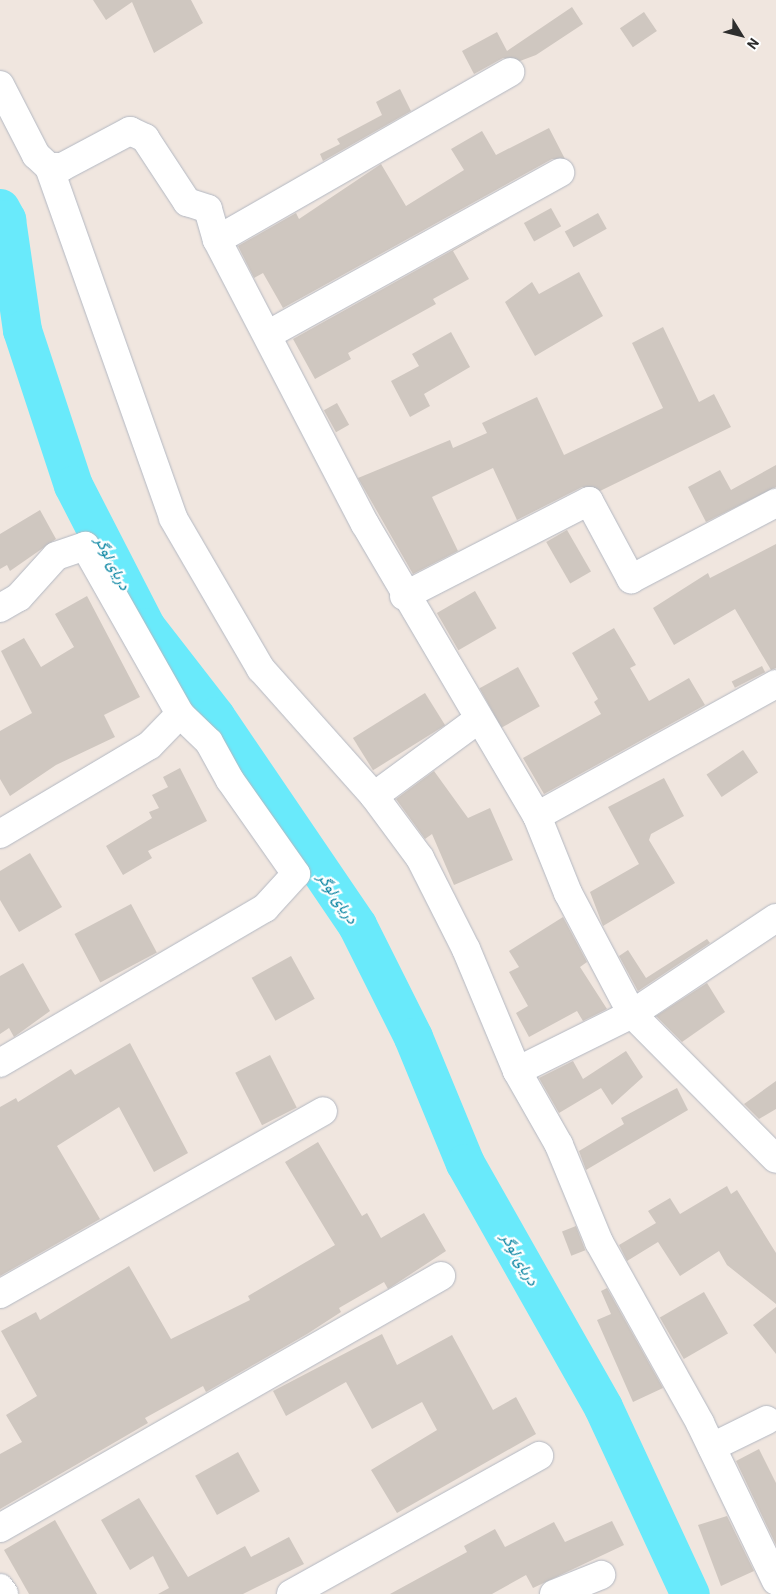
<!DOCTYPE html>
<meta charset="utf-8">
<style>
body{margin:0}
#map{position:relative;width:776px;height:1594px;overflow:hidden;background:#f0e6df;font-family:Barlow,Vazirmatn,sans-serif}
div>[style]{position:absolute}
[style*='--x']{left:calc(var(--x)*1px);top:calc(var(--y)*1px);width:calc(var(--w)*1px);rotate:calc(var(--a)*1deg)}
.river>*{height:39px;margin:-19.5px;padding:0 19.5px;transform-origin:19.5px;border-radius:19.5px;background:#69eafb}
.building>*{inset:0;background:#cfc7c0;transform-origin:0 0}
.roads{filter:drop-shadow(0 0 1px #b3b8c2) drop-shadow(0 0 1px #b3b8c2)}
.minor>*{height:28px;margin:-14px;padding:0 14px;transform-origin:14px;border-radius:14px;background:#fff}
span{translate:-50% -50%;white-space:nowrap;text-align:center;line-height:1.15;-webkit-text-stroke:4.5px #fff;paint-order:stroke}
.water-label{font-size:15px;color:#02819f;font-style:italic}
.north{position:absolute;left:716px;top:10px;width:50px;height:50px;-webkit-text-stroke:4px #fff;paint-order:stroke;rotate:126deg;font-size:14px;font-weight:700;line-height:20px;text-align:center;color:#2e2e2e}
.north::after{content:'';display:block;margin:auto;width:18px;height:22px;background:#2e2e2e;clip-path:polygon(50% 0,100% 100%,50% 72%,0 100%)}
</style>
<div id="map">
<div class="river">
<div style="--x:0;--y:208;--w:13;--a:61"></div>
<div style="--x:6;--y:219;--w:112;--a:81.8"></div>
<div style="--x:22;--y:330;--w:163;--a:71.8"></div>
<div style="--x:73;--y:485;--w:160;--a:62.8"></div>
<div style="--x:146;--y:627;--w:113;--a:52.2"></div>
<div style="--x:215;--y:716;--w:253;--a:55.8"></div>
<div style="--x:357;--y:925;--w:125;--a:63.4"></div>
<div style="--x:413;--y:1037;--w:136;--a:67.6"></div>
<div style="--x:465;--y:1163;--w:280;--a:60.5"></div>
<div style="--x:603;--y:1407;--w:206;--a:65.1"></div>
</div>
<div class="building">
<div style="clip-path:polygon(93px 0,191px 0,203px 23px,154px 53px,132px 2px,106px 20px)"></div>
<div style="clip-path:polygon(572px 7px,583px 24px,536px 55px,520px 61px,503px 58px,474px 74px,462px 51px,497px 32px,507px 51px)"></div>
<div style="left:644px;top:12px;width:23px;height:29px;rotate:56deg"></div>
<div style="clip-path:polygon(400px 89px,411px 111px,323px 161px,320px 154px,340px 144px,337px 139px,382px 115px,376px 102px)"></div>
<div style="clip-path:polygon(549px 128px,565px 159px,552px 159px,283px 308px,263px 273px,254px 278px,238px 246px,296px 213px,299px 219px,381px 164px,406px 206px,464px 170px,451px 149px,482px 131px,496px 155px)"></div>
<div style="left:551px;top:208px;width:21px;height:31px;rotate:61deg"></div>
<div style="left:598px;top:213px;width:18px;height:38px;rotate:61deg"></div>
<div style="clip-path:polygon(512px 217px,453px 251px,469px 279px,433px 299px,436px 304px,348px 353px,351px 359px,315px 379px,293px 339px)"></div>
<div style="clip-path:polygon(579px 272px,603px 316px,535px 356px,505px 302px,532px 282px,539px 294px)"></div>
<div style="clip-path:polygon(663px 327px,699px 402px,714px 394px,731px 427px,600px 491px,582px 487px,517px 520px,493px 468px,432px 497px,458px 551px,413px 574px,358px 478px,450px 440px,453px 448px,487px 433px,482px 423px,537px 397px,564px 455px,663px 408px,632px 343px)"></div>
<div style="clip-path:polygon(451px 332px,470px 367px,424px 394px,430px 406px,410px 417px,391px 381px,419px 366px,412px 354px)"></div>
<div style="left:337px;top:403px;width:25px;height:15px;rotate:61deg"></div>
<div style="clip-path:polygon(776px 465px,776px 487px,706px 522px,688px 487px,720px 470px,731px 490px)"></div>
<div style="clip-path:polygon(40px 510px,56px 539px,10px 571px,7px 565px,0 569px,0 534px)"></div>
<div style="left:567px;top:530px;width:48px;height:24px;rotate:60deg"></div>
<div style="clip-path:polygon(776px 544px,776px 668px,771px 670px,735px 609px,674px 645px,653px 608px,708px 573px,710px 578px)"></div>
<div style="left:475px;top:591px;width:43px;height:44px;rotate:60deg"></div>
<div style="clip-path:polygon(87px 596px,140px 697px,104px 715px,115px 737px,56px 765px,10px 796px,0 779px,0 731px,32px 713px,1px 651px,24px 638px,41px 667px,74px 647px,55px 614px)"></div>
<div style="clip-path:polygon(614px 628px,636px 665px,630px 668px,649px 701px,689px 678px,705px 705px,544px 794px,523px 758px,601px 714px,594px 702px,598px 699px,572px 653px)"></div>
<div style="left:762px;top:666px;width:7px;height:34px;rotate:63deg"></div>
<div style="left:518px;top:667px;width:45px;height:44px;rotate:61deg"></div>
<div style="left:425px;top:693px;width:38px;height:85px;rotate:58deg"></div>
<div style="left:743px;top:750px;width:27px;height:44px;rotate:56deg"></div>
<div style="clip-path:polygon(180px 768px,207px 821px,148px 851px,152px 858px,123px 875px,106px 846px,152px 818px,149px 812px,159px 808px,152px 795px,168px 787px,163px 777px)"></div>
<div style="clip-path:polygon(434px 771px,468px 818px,490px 808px,513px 860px,454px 885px,432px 834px,425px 839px,396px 799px)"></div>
<div style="clip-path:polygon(664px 778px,684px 816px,651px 834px,649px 840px,675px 883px,603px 926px,590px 892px,639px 864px,608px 807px)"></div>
<div style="clip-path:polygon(30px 853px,62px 907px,19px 932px,0 900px,0 871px)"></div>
<div style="left:131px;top:904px;width:55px;height:64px;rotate:62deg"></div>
<div style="clip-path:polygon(563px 917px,587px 962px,580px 967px,607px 1009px,583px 1021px,577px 1011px,529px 1037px,516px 1013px,528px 1006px,509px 972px,519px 967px,509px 951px)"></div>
<div style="clip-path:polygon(707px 939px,710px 943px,638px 991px,619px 956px,628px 950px,646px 978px)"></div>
<div style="left:291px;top:956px;width:49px;height:45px;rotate:61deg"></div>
<div style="clip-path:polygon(23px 963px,50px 1011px,14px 1037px,9px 1028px,0 1034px,0 976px)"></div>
<div style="clip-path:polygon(707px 983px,725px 1012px,682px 1042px,656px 1016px)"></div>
<div style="clip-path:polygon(130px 1043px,188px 1153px,154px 1172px,119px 1107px,57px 1146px,100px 1219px,0 1276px,0 1107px,16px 1098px,18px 1102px,71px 1069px,75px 1075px)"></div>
<div style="clip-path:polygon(626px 1051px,643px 1077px,612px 1105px,601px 1088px,559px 1113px,539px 1078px,573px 1061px,583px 1079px)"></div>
<div style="left:270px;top:1055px;width:59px;height:39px;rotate:63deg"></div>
<div style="clip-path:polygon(776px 1081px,776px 1109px,759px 1119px,744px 1104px)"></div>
<div style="clip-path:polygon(677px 1088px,688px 1110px,586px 1170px,579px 1151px,624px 1124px,621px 1118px)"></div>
<div style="clip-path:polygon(318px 1142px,362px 1216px,367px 1213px,381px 1238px,424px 1213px,446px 1251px,388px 1289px,384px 1282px,339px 1308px,341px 1312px,307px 1334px,206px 1392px,203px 1386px,145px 1418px,148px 1423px,0 1509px,0 1454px,22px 1442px,6px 1415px,37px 1396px,1px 1331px,36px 1312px,40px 1320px,129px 1266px,171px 1339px,250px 1300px,248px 1296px,335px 1245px,285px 1162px)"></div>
<div style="clip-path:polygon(727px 1186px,731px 1194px,737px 1190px,776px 1253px,776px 1304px,727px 1265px,719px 1251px,680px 1276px,658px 1242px,627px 1261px,619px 1245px,656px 1223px,648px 1211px,670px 1198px,680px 1214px)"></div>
<div style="left:576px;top:1226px;width:26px;height:15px;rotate:69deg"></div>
<div style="clip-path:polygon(607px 1288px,663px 1388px,633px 1402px,597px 1320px,611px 1314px,601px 1291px)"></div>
<div style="left:704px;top:1292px;width:48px;height:51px;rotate:60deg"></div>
<div style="clip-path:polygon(776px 1307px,776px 1354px,753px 1325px)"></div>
<div style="clip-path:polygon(382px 1334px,397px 1365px,452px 1335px,493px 1410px,516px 1397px,536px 1434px,397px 1513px,371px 1470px,437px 1430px,422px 1402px,372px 1429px,346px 1382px,286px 1416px,273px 1391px)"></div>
<div style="clip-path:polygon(759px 1449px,776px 1483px,776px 1545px,736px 1461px)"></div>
<div style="left:238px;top:1452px;width:45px;height:49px;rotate:61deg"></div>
<div style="clip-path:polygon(139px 1498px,188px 1577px,245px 1546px,251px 1557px,289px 1537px,304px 1564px,243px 1594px,158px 1594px,169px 1588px,153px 1556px,130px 1570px,101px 1520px)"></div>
<div style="clip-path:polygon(727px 1516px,754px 1571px,721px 1586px,698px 1525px)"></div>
<div style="clip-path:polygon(55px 1520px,97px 1594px,29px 1594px,4px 1550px)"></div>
<div style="clip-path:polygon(612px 1521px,624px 1545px,533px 1588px,526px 1575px,492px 1594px,390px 1594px,467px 1552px,464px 1546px,495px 1529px,505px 1547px,554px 1522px,565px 1542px)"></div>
</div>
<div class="roads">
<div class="minor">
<div style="--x:0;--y:85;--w:79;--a:62.8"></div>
<div style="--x:36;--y:155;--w:18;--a:43"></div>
<div style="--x:49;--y:167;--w:372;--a:70.5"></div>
<div style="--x:173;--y:518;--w:175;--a:59.8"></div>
<div style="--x:261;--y:669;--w:170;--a:48.3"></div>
<div style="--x:374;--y:796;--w:77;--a:53.4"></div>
<div style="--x:420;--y:858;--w:102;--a:63.2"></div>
<div style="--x:466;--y:949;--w:132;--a:67.3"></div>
<div style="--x:517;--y:1071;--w:85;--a:60.4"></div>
<div style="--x:559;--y:1145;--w:105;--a:67.6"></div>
<div style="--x:599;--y:1242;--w:207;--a:60.8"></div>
<div style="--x:700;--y:1423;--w:175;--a:64.3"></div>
<div style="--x:49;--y:167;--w:13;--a:0"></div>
<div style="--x:62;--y:167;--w:77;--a:-27.9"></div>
<div style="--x:130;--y:131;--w:17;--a:25"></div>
<div style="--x:145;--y:138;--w:77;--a:56.7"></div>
<div style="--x:187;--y:202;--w:22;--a:18"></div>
<div style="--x:208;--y:209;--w:32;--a:74"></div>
<div style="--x:217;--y:240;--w:320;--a:62.5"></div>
<div style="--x:365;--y:524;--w:339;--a:59.5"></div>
<div style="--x:537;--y:816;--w:83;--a:68.1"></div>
<div style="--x:568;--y:893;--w:137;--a:62.1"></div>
<div style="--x:632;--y:1014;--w:204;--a:45.2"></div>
<div style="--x:217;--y:240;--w:338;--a:-29.8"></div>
<div style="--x:269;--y:334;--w:333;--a:-29"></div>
<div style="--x:404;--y:596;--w:208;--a:-27.2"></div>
<div style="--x:589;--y:501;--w:89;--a:61.7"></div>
<div style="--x:631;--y:579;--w:164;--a:-27.7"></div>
<div style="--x:0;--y:608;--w:22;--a:-30"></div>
<div style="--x:19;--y:597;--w:55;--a:-47.9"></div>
<div style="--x:56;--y:556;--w:31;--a:-19"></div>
<div style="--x:85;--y:546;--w:193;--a:60.5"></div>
<div style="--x:180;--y:714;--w:40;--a:44"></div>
<div style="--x:209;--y:742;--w:43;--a:61.1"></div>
<div style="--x:230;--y:780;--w:115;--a:54.9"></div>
<div style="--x:296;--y:874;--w:46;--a:132.4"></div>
<div style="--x:265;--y:908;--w:307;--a:149.7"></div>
<div style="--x:374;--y:796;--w:130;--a:-36.3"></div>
<div style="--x:537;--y:816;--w:273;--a:-28.9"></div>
<div style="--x:0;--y:834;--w:174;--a:-30.7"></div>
<div style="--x:150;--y:745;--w:43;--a:-45.9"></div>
<div style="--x:517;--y:1071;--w:128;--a:-26.4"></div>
<div style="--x:632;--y:1014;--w:173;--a:-33.7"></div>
<div style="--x:0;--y:1294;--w:371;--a:-29.5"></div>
<div style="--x:712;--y:1447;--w:61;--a:-26.1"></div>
<div style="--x:0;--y:1528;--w:508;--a:-29.74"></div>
<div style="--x:0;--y:1588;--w:7;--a:56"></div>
<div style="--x:291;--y:1594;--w:284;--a:-29.1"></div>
<div style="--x:554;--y:1594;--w:51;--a:-22"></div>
</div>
</div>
<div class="water-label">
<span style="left:113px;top:563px;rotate:63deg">دریای لوگر</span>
<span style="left:338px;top:898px;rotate:56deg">دریای لوگر</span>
<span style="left:520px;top:1259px;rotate:60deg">دریای لوگر</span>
</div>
<div class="north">N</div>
</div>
